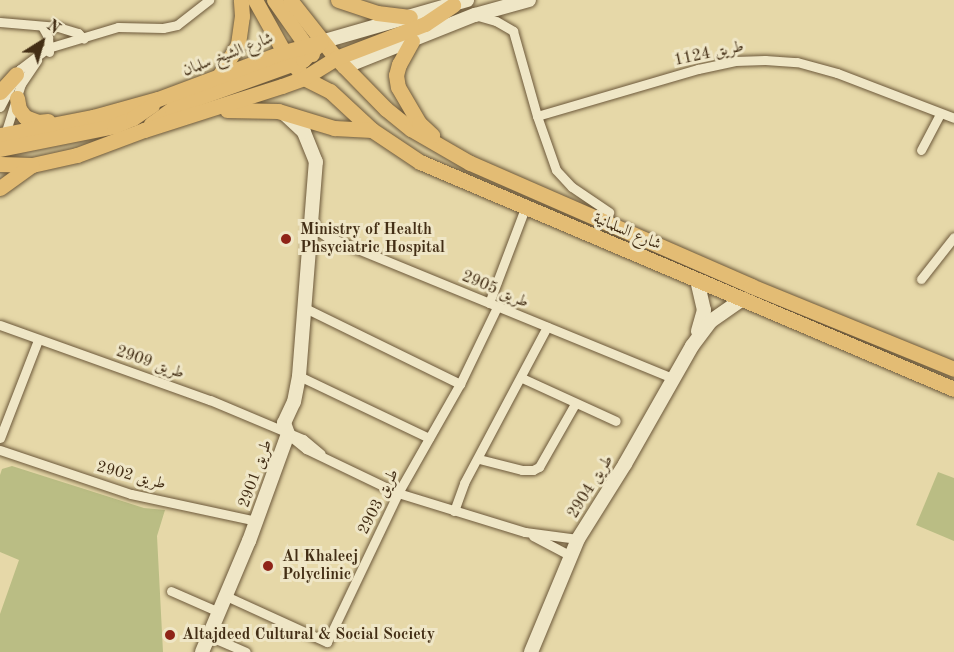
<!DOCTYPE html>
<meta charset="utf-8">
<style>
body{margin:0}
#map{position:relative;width:954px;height:652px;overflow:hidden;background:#e6d8a8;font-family:"Old Standard TT",Amiri,serif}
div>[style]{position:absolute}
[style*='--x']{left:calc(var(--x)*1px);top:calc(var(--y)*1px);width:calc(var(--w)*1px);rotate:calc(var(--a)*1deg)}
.green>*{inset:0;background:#babd84}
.roads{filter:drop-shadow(0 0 2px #6c583a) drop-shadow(0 0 2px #6c583a)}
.street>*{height:9px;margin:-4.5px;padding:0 4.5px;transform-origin:4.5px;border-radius:4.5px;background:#efe6c6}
.secondary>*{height:14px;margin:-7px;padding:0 7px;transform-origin:7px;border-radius:7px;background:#efe6c6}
.primary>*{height:15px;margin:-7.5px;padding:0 7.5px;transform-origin:7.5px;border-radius:7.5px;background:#e3bc74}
.dots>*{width:16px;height:16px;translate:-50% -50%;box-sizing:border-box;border:3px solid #efe6c6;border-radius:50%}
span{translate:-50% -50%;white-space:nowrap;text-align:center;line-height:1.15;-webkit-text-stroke:6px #efe6c6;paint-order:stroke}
.street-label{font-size:16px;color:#432e15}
.poi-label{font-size:16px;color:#432e15;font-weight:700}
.left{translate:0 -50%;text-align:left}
.north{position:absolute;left:12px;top:12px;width:60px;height:60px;-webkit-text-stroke:4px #efe6c6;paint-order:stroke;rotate:37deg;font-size:16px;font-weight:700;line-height:24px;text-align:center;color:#432e15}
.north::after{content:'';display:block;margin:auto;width:21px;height:27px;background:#432e15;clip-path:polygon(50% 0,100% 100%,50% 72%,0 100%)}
</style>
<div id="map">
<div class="green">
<div style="clip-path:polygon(12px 466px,144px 508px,165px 510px,157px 536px,163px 652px,0 652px,0 614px,19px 560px,0 552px,0 475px,2px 469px)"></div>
<div style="clip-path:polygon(938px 472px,954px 478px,954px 541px,916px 525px)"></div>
</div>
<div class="roads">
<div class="street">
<div style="--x:478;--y:16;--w:19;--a:16"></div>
<div style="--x:496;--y:21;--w:20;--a:30"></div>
<div style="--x:513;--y:31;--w:88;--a:74.2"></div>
<div style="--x:537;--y:116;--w:57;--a:70.6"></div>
<div style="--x:556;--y:170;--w:23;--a:47"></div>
<div style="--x:572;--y:187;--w:45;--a:34"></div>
<div style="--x:0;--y:22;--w:58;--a:4.9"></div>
<div style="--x:58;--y:27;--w:21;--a:17"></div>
<div style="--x:78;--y:33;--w:8;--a:45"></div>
<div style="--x:42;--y:26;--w:13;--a:61"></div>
<div style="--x:48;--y:37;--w:15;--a:86"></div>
<div style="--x:0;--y:107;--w:43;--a:-62.2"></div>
<div style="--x:20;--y:69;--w:35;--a:-37"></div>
<div style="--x:48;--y:48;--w:73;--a:-16.7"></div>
<div style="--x:118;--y:27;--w:45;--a:1.3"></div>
<div style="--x:163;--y:28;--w:14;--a:-12"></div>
<div style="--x:177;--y:25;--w:41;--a:-38"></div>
<div style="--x:537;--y:116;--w:168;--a:-16.3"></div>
<div style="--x:698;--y:69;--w:38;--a:-12"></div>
<div style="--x:735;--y:61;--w:30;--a:-2"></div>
<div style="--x:765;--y:60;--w:32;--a:4"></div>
<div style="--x:797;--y:62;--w:41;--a:15.4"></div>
<div style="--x:837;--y:73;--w:125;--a:21"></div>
<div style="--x:5;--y:134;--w:52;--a:-72.3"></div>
<div style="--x:21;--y:84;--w:29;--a:-56"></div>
<div style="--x:921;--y:150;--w:41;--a:-62.2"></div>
<div style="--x:312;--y:220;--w:11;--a:63"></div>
<div style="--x:317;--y:230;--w:11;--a:34"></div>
<div style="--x:326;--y:236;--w:376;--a:22.3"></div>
<div style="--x:921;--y:279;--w:53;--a:-51.8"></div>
<div style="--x:489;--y:303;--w:102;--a:-69.2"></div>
<div style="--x:305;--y:308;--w:173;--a:26.1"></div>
<div style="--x:0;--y:325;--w:223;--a:19.7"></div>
<div style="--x:210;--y:400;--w:101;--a:22.8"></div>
<div style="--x:303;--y:439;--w:23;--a:40"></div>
<div style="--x:299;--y:376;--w:144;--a:25.5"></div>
<div style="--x:522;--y:378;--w:103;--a:24.6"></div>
<div style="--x:290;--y:436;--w:21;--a:39"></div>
<div style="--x:306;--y:449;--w:102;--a:25.6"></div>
<div style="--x:398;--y:493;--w:133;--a:17.1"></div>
<div style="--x:525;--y:532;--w:53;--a:7.5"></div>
<div style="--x:0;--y:438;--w:105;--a:-68.8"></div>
<div style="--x:0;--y:450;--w:138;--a:18.6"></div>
<div style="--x:131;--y:494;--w:129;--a:12.1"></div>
<div style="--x:479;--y:459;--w:44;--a:14.3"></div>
<div style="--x:522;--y:470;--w:11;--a:0"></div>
<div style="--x:533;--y:470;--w:7;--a:-27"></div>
<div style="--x:539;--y:467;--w:73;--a:-60.3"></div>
<div style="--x:454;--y:511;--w:30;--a:-70"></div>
<div style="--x:464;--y:483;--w:177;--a:-62"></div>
<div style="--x:533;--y:536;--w:43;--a:27.8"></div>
<div style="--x:171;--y:591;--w:52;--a:23.6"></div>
<div style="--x:226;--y:596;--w:111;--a:24.5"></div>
<div style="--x:327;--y:642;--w:165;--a:-64.5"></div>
<div style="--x:398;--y:493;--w:125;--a:-60.4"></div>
<div style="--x:460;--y:384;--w:85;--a:-64.3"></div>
<div style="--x:209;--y:636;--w:40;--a:23.4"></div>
</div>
<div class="secondary">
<div style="--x:321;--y:42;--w:152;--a:-16"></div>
<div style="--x:344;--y:67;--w:141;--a:-21.7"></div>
<div style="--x:475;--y:15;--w:56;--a:-15.5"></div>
<div style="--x:697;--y:280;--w:31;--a:77"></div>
<div style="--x:704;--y:310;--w:22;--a:106"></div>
<div style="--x:202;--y:652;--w:121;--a:-67.1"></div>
<div style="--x:249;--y:541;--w:114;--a:-70"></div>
<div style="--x:288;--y:434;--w:12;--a:-110"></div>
<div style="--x:284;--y:423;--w:23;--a:-65"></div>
<div style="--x:294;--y:402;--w:26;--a:-79"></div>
<div style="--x:299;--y:376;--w:215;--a:-85.5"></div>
<div style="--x:316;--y:162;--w:32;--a:-112"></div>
<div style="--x:304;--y:132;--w:25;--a:-137"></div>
<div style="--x:531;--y:652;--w:122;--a:-67.4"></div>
<div style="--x:578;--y:539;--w:89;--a:-57.9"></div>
<div style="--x:625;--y:464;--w:136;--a:-60.4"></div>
<div style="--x:692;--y:346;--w:31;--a:-53"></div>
<div style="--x:711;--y:321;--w:38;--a:-35"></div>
</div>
<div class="primary">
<div style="--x:255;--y:0;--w:60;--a:60.9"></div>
<div style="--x:284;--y:52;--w:33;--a:52"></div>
<div style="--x:304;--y:78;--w:29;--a:27"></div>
<div style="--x:330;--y:91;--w:57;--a:42.9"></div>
<div style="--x:372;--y:130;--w:58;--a:33.7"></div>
<div style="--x:420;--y:162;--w:580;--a:23.03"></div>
<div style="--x:274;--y:0;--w:66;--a:54.9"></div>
<div style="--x:290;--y:0;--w:74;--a:51.6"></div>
<div style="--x:336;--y:58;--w:71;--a:45.6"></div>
<div style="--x:386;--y:109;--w:32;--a:39"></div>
<div style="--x:411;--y:129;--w:68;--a:30"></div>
<div style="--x:470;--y:163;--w:307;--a:23.6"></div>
<div style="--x:751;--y:286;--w:219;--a:22.2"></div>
<div style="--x:338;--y:0;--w:41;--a:18.4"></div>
<div style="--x:377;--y:13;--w:33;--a:7"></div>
<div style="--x:412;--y:41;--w:26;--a:119"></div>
<div style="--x:399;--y:64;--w:11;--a:105"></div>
<div style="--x:396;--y:75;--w:12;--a:81"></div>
<div style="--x:398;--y:87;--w:42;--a:59.7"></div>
<div style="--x:419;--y:123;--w:18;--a:43"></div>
<div style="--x:219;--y:76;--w:37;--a:-59"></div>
<div style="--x:238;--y:44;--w:28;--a:-82"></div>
<div style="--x:242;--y:16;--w:16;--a:-94"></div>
<div style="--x:0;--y:92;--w:24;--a:-48"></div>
<div style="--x:17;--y:98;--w:11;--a:80"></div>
<div style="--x:19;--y:109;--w:10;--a:53"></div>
<div style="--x:25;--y:117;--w:14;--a:21"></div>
<div style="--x:38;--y:122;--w:10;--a:-6"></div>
<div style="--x:227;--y:110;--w:51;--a:1.1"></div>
<div style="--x:278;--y:111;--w:59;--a:16.9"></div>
<div style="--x:334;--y:128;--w:38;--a:3"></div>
<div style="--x:151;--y:124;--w:26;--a:-36"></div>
<div style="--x:172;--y:109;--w:22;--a:-24"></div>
<div style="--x:192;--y:100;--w:118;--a:-19.8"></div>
<div style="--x:303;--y:60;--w:23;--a:-45"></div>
<div style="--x:0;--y:135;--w:95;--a:-11"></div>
<div style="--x:93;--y:117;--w:67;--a:-15.5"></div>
<div style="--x:158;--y:99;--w:134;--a:-20.5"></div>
<div style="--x:284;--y:52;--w:38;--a:-15"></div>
<div style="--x:0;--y:149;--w:116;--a:-11.4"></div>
<div style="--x:114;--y:126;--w:21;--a:-23"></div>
<div style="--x:133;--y:118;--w:23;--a:-34"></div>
<div style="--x:0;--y:164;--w:32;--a:2"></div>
<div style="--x:32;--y:165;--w:46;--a:-12.5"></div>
<div style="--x:77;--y:155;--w:72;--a:-20.5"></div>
<div style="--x:144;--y:130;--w:145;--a:-17.7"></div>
<div style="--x:282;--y:86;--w:23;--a:-20"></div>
<div style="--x:304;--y:78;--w:38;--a:-32"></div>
<div style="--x:336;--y:58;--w:95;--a:-20.9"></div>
<div style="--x:425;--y:24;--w:34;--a:-34"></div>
<div style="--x:0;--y:188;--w:39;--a:-36"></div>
</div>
</div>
<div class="dots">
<div style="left:286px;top:239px;background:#8f2418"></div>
<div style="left:268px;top:566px;background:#8f2418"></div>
<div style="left:170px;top:635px;background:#8f2418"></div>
</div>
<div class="street-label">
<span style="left:709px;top:54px;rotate:-12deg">طريق 1124</span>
<span style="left:228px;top:55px;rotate:-21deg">شارع الشيخ سلمان</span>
<span style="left:627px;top:232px;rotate:23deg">شارع السلمانية</span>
<span style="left:495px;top:290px;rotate:23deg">طريق 2905</span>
<span style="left:150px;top:363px;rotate:19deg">طريق 2909</span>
<span style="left:256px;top:474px;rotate:-70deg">طريق 2901</span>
<span style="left:131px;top:476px;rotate:15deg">طريق 2902</span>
<span style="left:591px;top:487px;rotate:-58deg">طريق 2904</span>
<span style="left:379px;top:502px;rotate:-63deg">طريق 2903</span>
</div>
<div class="poi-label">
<span class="left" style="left:300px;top:239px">Ministry of Health<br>Phsyciatric Hospital</span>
<span class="left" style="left:282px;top:566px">Al Khaleej<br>Polyclinic</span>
<span class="left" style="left:182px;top:635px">Altajdeed Cultural &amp; Social Society</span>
</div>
<div class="north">N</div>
</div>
